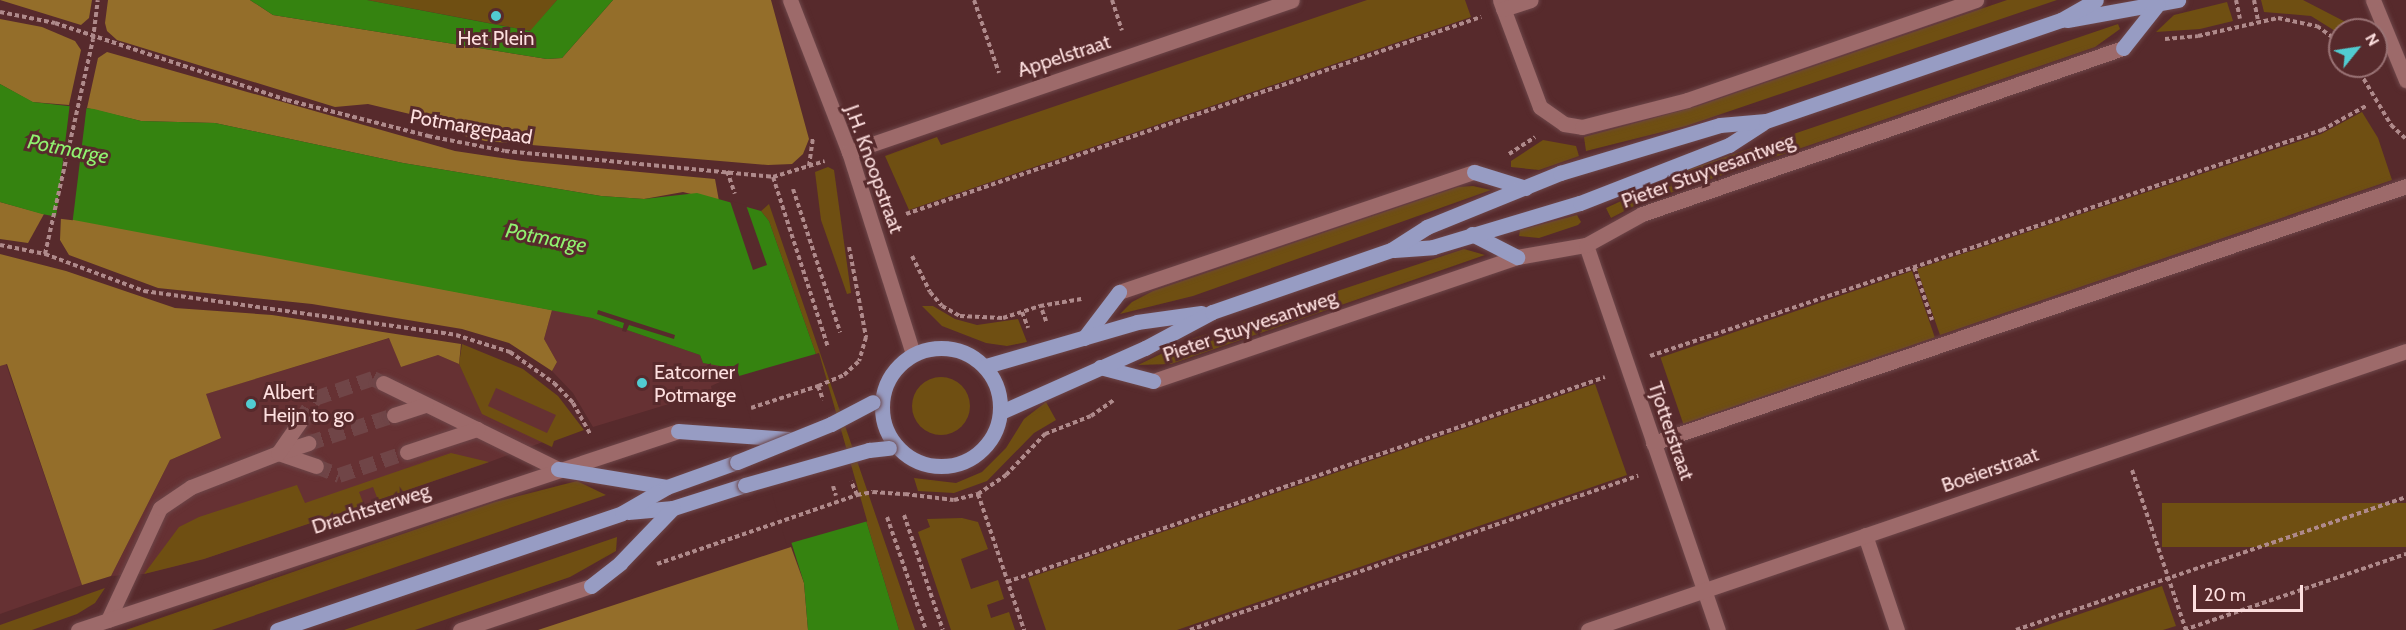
<!DOCTYPE html>
<style>
body{margin:0}
#map{position:relative;width:2406px;height:630px;overflow:hidden;background:#572a2c;font-family:Cabin,sans-serif}
div>[style]{position:absolute}
[style*='--x']{left:calc(var(--x)*1px);top:calc(var(--y)*1px);width:calc(var(--w)*1px);rotate:calc(var(--a)*1deg)}
.built>*{inset:0;background:#663133}
.green>*{inset:0;background:#6f4f12;transform-origin:0 0}
.round{border-radius:50%}
.forest>*{inset:0;background:#946e2a}
.water>*{inset:0;background:#358310}
.pier>*{inset:0;background:#572a2c;transform-origin:0 0}
.minor-tunnel>*{height:15px;margin-top:-7.5px;transform-origin:0;background:repeating-linear-gradient(90deg,#704547 0 15px,transparent 0 23px)}
.path>*{height:4px;margin-top:-2px;transform-origin:0;background:repeating-linear-gradient(90deg,#af8a8b 0 4.5px,transparent 0 7.5px)}
.roads{filter:drop-shadow(0 0 2px #6d4649) drop-shadow(0 0 2px #6d4649)}
.minor>*{height:15px;margin:-7.5px;padding:0 7.5px;transform-origin:7.5px;border-radius:7.5px;background:#9d6a6a}
.major>*{height:15px;margin:-7.5px;padding:0 7.5px;transform-origin:7.5px;border-radius:7.5px;background:#979cc3}
.major>.ring{margin:-7.5px;padding:0;box-sizing:content-box;background:none;border:15px solid #979cc3;border-radius:50%}
.path-bridge>*{height:4px;margin-top:-2px;transform-origin:0;background:repeating-linear-gradient(90deg,#af8a8b 0 4.5px,transparent 0 7.5px)}
.bridges{filter:drop-shadow(0 0 2px #6d4649) drop-shadow(0 0 2px #6d4649)}
.major-bridge>*{height:15px;margin:-7.5px;padding:0 7.5px;transform-origin:7.5px;border-radius:7.5px;background:#979cc3}
.dots>*{width:16px;height:16px;translate:-50% -50%;box-sizing:border-box;border:3px solid #572a2c;border-radius:50%}
span{translate:-50% -50%;white-space:nowrap;text-align:center;line-height:1.15;-webkit-text-stroke:6px #572a2c;paint-order:stroke}
.poi-label{font-size:20px;color:#fddfdf}
.left{translate:0 -50%;text-align:left}
.street-label{font-size:20px;color:#fddfdf}
.water-label{font-size:21px;color:#90f16f;font-style:italic}
.north{position:absolute;left:2328px;top:18px;width:60px;height:60px;box-sizing:border-box;background:#572a2c;border:2px solid #997274;border-radius:50%;rotate:60deg;font-size:16px;font-weight:700;line-height:24px;text-align:center;color:#fddfdf}
.north::after{content:'';display:block;margin:auto;width:21px;height:27px;background:#51ccd1;clip-path:polygon(50% 0,100% 100%,50% 72%,0 100%)}
.scale{position:absolute;left:2193px;top:585px;width:110px;height:27px;box-sizing:border-box;border:3px solid #fddfdf;border-top:0;padding-left:8px;font-size:18px;line-height:21px;white-space:nowrap;color:#fddfdf;-webkit-text-stroke:4px #572a2c;paint-order:stroke}
</style>
<div id="map">
<div class="built">
<div style="clip-path:polygon(552px 310px,592px 318px,700px 355px,703px 363px,719px 365px,709px 378px,720px 382px,711px 386px,712px 391px,593px 427px,573px 393px,552px 371px,557px 362px,544px 339px)"></div>
<div style="clip-path:polygon(390px 338px,401px 367px,438px 355px,459px 364px,474px 394px,495px 386px,559px 414px,543px 442px,484px 464px,204px 559px,144px 574px,111px 576px,170px 460px,221px 438px,205px 394px)"></div>
<div style="clip-path:polygon(6px 364px,82px 585px,0 614px,0 366px)"></div>
</div>
<div class="green">
<div style="clip-path:polygon(367px 0,557px 0,531px 31px)"></div>
<div style="clip-path:polygon(1367px 0,1465px 0,1471px 17px,909px 210px,885px 156px,937px 137px,941px 145px)"></div>
<div style="clip-path:polygon(2007px 0,2057px 0,1686px 126px,1586px 151px,1584px 137px,1698px 106px)"></div>
<div style="clip-path:polygon(2261px 0,2303px 0,2361px 30px,2340px 30px,2340px 34px,2311px 16px,2264px 12px)"></div>
<div style="clip-path:polygon(2227px 2px,2233px 21px,2200px 29px,2156px 32px,2174px 15px)"></div>
<div style="clip-path:polygon(2118px 24px,2120px 29px,2095px 47px,1638px 204px,1611px 218px,1606px 208px,1690px 169px)"></div>
<div style="clip-path:polygon(2362px 112px,2378px 138px,2392px 180px,1940px 335px,1917px 269px,2321px 134px)"></div>
<div style="clip-path:polygon(1543px 140px,1576px 146px,1579px 156px,1539px 170px,1511px 167px,1511px 161px)"></div>
<div style="clip-path:polygon(828px 167px,834px 170px,851px 293px,847px 294px,821px 220px,815px 172px)"></div>
<div style="clip-path:polygon(1473px 186px,1491px 190px,1193px 296px,1120px 314px,1132px 302px,1153px 291px,1458px 187px)"></div>
<div style="clip-path:polygon(769px 204px,915px 630px,899px 630px,816px 354px,769px 221px,761px 211px)"></div>
<div style="clip-path:polygon(1577px 215px,1581px 222px,1578px 225px,1539px 238px,1519px 236px,1520px 230px)"></div>
<div style="clip-path:polygon(1464px 249px,1485px 255px,1171px 364px,1138px 365px,1192px 339px)"></div>
<div style="left:1912px;top:271px;width:70px;height:266px;rotate:71deg"></div>
<div style="clip-path:polygon(922px 306px,933px 306px,955px 319px,977px 325px,1018px 319px,1027px 342px,1007px 346px,986px 343px,942px 326px)"></div>
<div style="clip-path:polygon(evenodd,462px 344px,523px 369px,558px 396px,584px 430px,554px 441px,552px 447px,482px 414px,459px 364px,462px 344px,496px 388px,556px 415px,547px 433px,488px 406px,496px 388px)"></div>
<div class="round" style="left:912px;top:377px;width:58px;height:58px"></div>
<div style="clip-path:polygon(1595px 384px,1627px 475px,1177px 630px,1046px 630px,1028px 578px)"></div>
<div style="clip-path:polygon(1046px 402px,1056px 420px,1034px 433px,987px 481px,954px 493px,918px 491px,914px 478px,956px 483px,982px 472px,1006px 448px,1024px 419px)"></div>
<div style="clip-path:polygon(451px 453px,489px 462px,378px 500px,373px 487px,359px 492px,364px 505px,204px 559px,144px 574px,179px 527px,199px 517px,297px 485px,305px 503px)"></div>
<div style="clip-path:polygon(577px 481px,606px 495px,212px 630px,126px 630px,495px 502px)"></div>
<div style="left:2406px;top:503px;width:44px;height:244px;rotate:90deg"></div>
<div style="clip-path:polygon(962px 518px,978px 522px,988px 549px,961px 559px,971px 589px,998px 580px,1004px 599px,987px 605px,991px 618px,1009px 612px,1015px 630px,951px 630px,918px 532px,930px 527px,927px 519px)"></div>
<div style="clip-path:polygon(617px 537px,616px 551px,570px 577px,415px 630px,344px 630px)"></div>
<div style="clip-path:polygon(2162px 586px,2176px 626px,2163px 630px,2033px 630px)"></div>
<div style="clip-path:polygon(105px 588px,95px 603px,77px 614px,32px 630px,0 630px,0 625px)"></div>
</div>
<div class="forest">
<div style="clip-path:polygon(0 0,92px 0,89px 18px,81px 25px)"></div>
<div style="clip-path:polygon(108px 0,250px 0,273px 15px,547px 59px,562px 58px,613px 0,771px 0,809px 139px,803px 154px,792px 164px,768px 165px,485px 141px,465px 136px,435px 120px,368px 104px,335px 107px,117px 40px,107px 31px,105px 23px)"></div>
<div style="clip-path:polygon(0 19px,42px 27px,75px 41px,81px 50px,69px 105px,32px 102px,0 84px)"></div>
<div style="clip-path:polygon(107px 52px,455px 151px,522px 161px,715px 179px,719px 201px,683px 192px,644px 199px,601px 196px,403px 163px,215px 123px,141px 121px,87px 108px,98px 58px)"></div>
<div style="clip-path:polygon(0 202px,44px 214px,28px 243px,0 239px)"></div>
<div style="clip-path:polygon(61px 216px,552px 310px,544px 339px,557px 362px,552px 371px,509px 343px,462px 329px,312px 304px,158px 288px,69px 255px,60px 240px)"></div>
<div style="clip-path:polygon(0 254px,66px 271px,175px 308px,272px 315px,461px 344px,459px 364px,438px 355px,401px 367px,389px 338px,206px 394px,221px 438px,170px 460px,111px 576px,82px 585px,7px 364px,0 366px)"></div>
<div style="clip-path:polygon(791px 547px,804px 583px,808px 630px,538px 630px)"></div>
</div>
<div class="water">
<div style="clip-path:polygon(250px 0,367px 0,530px 31px,557px 0,613px 0,562px 58px,547px 59px,273px 15px)"></div>
<div style="clip-path:polygon(0 84px,33px 102px,94px 109px,141px 121px,215px 123px,403px 163px,601px 196px,644px 199px,697px 193px,761px 211px,769px 221px,816px 354px,899px 630px,808px 630px,804px 583px,737px 369px,703px 363px,700px 355px,592px 318px,42px 214px,0 202px)"></div>
</div>
<div class="pier">
<div style="left:70px;top:103px;width:17px;height:116px;rotate:7deg"></div>
<div style="clip-path:polygon(730px 201px,746px 205px,767px 265px,753px 270px)"></div>
<div style="clip-path:polygon(598px 310px,675px 335px,674px 339px,629px 325px,626px 332px,622px 331px,624px 323px,597px 314px)"></div>
<div style="left:819px;top:353px;width:175px;height:84px;rotate:74deg"></div>
</div>
<div class="minor-tunnel">
<div style="--x:300;--y:421;--w:27;--a:-57"></div>
<div style="--x:315;--y:398;--w:61;--a:-19"></div>
<div style="--x:373;--y:378;--w:11;--a:27"></div>
<div style="--x:308;--y:443;--w:90;--a:-18"></div>
<div style="--x:316;--y:466;--w:25;--a:21"></div>
<div style="--x:339;--y:475;--w:72;--a:-18.7"></div>
</div>
<div class="path">
<div style="--x:974;--y:0;--w:77;--a:71.1"></div>
<div style="--x:1112;--y:0;--w:32;--a:72"></div>
<div style="--x:2236;--y:0;--w:19;--a:78"></div>
<div style="--x:2254;--y:0;--w:21;--a:79"></div>
<div style="--x:0;--y:12;--w:56;--a:11.3"></div>
<div style="--x:55;--y:23;--w:244;--a:18.4"></div>
<div style="--x:287;--y:100;--w:146;--a:14.3"></div>
<div style="--x:428;--y:136;--w:78;--a:11"></div>
<div style="--x:505;--y:151;--w:269;--a:5.5"></div>
<div style="--x:773;--y:177;--w:54;--a:-17.1"></div>
<div style="--x:2165;--y:39;--w:33;--a:-5"></div>
<div style="--x:2198;--y:36;--w:82;--a:-12.7"></div>
<div style="--x:2278;--y:18;--w:40;--a:12"></div>
<div style="--x:2317;--y:26;--w:29;--a:36"></div>
<div style="--x:2356;--y:66;--w:69;--a:59.3"></div>
<div style="--x:2391;--y:125;--w:21;--a:43"></div>
<div style="--x:1509;--y:154;--w:31;--a:-33"></div>
<div style="--x:809;--y:166;--w:29;--a:-82"></div>
<div style="--x:727;--y:171;--w:24;--a:71"></div>
<div style="--x:773;--y:177;--w:179;--a:72.1"></div>
<div style="--x:793;--y:189;--w:151;--a:71.8"></div>
<div style="--x:906;--y:214;--w:608;--a:-18.91"></div>
<div style="--x:0;--y:245;--w:46;--a:11.3"></div>
<div style="--x:45;--y:254;--w:106;--a:20.5"></div>
<div style="--x:144;--y:291;--w:315;--a:8"></div>
<div style="--x:456;--y:335;--w:57;--a:17.5"></div>
<div style="--x:510;--y:352;--w:54;--a:35.2"></div>
<div style="--x:554;--y:383;--w:28;--a:46"></div>
<div style="--x:573;--y:403;--w:35;--a:61"></div>
<div style="--x:849;--y:247;--w:92;--a:79.3"></div>
<div style="--x:866;--y:337;--w:25;--a:106"></div>
<div style="--x:45;--y:254;--w:220;--a:-77.4"></div>
<div style="--x:93;--y:39;--w:39;--a:-83"></div>
<div style="--x:912;--y:256;--w:40;--a:63.4"></div>
<div style="--x:930;--y:292;--w:18;--a:49"></div>
<div style="--x:942;--y:306;--w:21;--a:29"></div>
<div style="--x:960;--y:316;--w:43;--a:2.7"></div>
<div style="--x:1003;--y:318;--w:39;--a:-18"></div>
<div style="--x:1040;--y:306;--w:42;--a:-9.7"></div>
<div style="--x:1914;--y:267;--w:56;--a:71.2"></div>
<div style="--x:1042;--y:310;--w:12;--a:70"></div>
<div style="--x:1022;--y:312;--w:17;--a:69"></div>
<div style="--x:1650;--y:356;--w:709;--a:-18.59"></div>
<div style="--x:2322;--y:130;--w:50;--a:-28.6"></div>
<div style="--x:751;--y:408;--w:71;--a:-18.2"></div>
<div style="--x:818;--y:386;--w:15;--a:70"></div>
<div style="--x:2132;--y:470;--w:169;--a:71.4"></div>
<div style="--x:833;--y:486;--w:10;--a:73"></div>
<div style="--x:905;--y:494;--w:49;--a:7"></div>
<div style="--x:954;--y:500;--w:25;--a:-14"></div>
<div style="--x:978;--y:494;--w:34;--a:-34"></div>
<div style="--x:1006;--y:475;--w:57;--a:-46.4"></div>
<div style="--x:1045;--y:434;--w:49;--a:-21.4"></div>
<div style="--x:1091;--y:416;--w:29;--a:-35"></div>
<div style="--x:978;--y:494;--w:144;--a:71.3"></div>
<div style="--x:904;--y:515;--w:121;--a:71.3"></div>
<div style="--x:887;--y:517;--w:120;--a:71"></div>
<div style="--x:657;--y:564;--w:212;--a:-19"></div>
<div style="--x:857;--y:495;--w:15;--a:-113"></div>
<div style="--x:1007;--y:582;--w:632;--a:-18.92"></div>
<div style="--x:1190;--y:630;--w:474;--a:-19"></div>
<div style="--x:2016;--y:630;--w:412;--a:-18.8"></div>
<div style="--x:2184;--y:630;--w:235;--a:-18.9"></div>
</div>
<div class="roads">
<div class="minor">
<div style="--x:790;--y:0;--w:163;--a:68.8"></div>
<div style="--x:849;--y:152;--w:212;--a:72.4"></div>
<div style="--x:1500;--y:0;--w:114;--a:69.5"></div>
<div style="--x:1540;--y:107;--w:29;--a:35"></div>
<div style="--x:1564;--y:124;--w:18;--a:9"></div>
<div style="--x:1582;--y:127;--w:108;--a:-14.4"></div>
<div style="--x:1687;--y:100;--w:306;--a:-19.1"></div>
<div style="--x:2373;--y:0;--w:87;--a:67.6"></div>
<div style="--x:1503;--y:9;--w:29;--a:-18"></div>
<div style="--x:849;--y:152;--w:468;--a:-18.9"></div>
<div style="--x:1586;--y:245;--w:407;--a:71.1"></div>
<div style="--x:1119;--y:292;--w:375;--a:-18.7"></div>
<div style="--x:1153;--y:381;--w:385;--a:-18.8"></div>
<div style="--x:1517;--y:257;--w:70;--a:-9.9"></div>
<div style="--x:1586;--y:245;--w:64;--a:-29"></div>
<div style="--x:1642;--y:214;--w:509;--a:-19.04"></div>
<div style="--x:383;--y:383;--w:195;--a:26.2"></div>
<div style="--x:394;--y:415;--w:33;--a:-18"></div>
<div style="--x:1653;--y:443;--w:796;--a:-18.84"></div>
<div style="--x:407;--y:452;--w:74;--a:-18.2"></div>
<div style="--x:278;--y:453;--w:40;--a:18.9"></div>
<div style="--x:278;--y:453;--w:32;--a:-18"></div>
<div style="--x:1865;--y:535;--w:100;--a:71.4"></div>
<div style="--x:108;--y:620;--w:123;--a:-65.1"></div>
<div style="--x:160;--y:508;--w:37;--a:-34"></div>
<div style="--x:191;--y:487;--w:93;--a:-21.3"></div>
<div style="--x:278;--y:453;--w:39;--a:-55"></div>
<div style="--x:78;--y:630;--w:632;--a:-18.35"></div>
<div style="--x:460;--y:630;--w:138;--a:-18.6"></div>
<div style="--x:1588;--y:630;--w:864;--a:-18.83"></div>
</div>
<div class="major">
<div style="--x:2067;--y:20;--w:113;--a:-10.2"></div>
<div style="--x:2123;--y:48;--w:56;--a:-51.5"></div>
<div style="--x:1474;--y:172;--w:54;--a:17.1"></div>
<div style="--x:1472;--y:234;--w:51;--a:27.1"></div>
<div style="--x:1394;--y:250;--w:39;--a:-4"></div>
<div style="--x:1433;--y:247;--w:153;--a:-16.7"></div>
<div style="--x:1580;--y:203;--w:160;--a:-21.3"></div>
<div style="--x:1729;--y:145;--w:40;--a:-32.9"></div>
<div style="--x:1084;--y:338;--w:58;--a:-52.7"></div>
<div class="ring" style="left:882px;top:348px;width:103px;height:103px"></div>
<div style="--x:986;--y:366;--w:157;--a:-16.2"></div>
<div style="--x:1137;--y:322;--w:65;--a:-8"></div>
<div style="--x:1100;--y:367;--w:55;--a:14.8"></div>
<div style="--x:1001;--y:412;--w:158;--a:-24"></div>
<div style="--x:1145;--y:348;--w:76;--a:-28.2"></div>
<div style="--x:1212;--y:312;--w:189;--a:-19.1"></div>
<div style="--x:1391;--y:250;--w:43;--a:-32.6"></div>
<div style="--x:1427;--y:227;--w:144;--a:-22.1"></div>
<div style="--x:1560;--y:173;--w:167;--a:-16.7"></div>
<div style="--x:1720;--y:125;--w:46;--a:-5"></div>
<div style="--x:1766;--y:121;--w:312;--a:-18.9"></div>
<div style="--x:2061;--y:20;--w:40;--a:-29.7"></div>
<div style="--x:678;--y:431;--w:111;--a:4.1"></div>
<div style="--x:558;--y:469;--w:110;--a:9.4"></div>
<div style="--x:628;--y:512;--w:45;--a:-5.1"></div>
<div style="--x:673;--y:508;--w:76;--a:-17.7"></div>
<div style="--x:591;--y:586;--w:37;--a:-38"></div>
<div style="--x:620;--y:563;--w:76;--a:-46.1"></div>
<div style="--x:277;--y:630;--w:364;--a:-18.7"></div>
<div style="--x:622;--y:513;--w:52;--a:-30"></div>
<div style="--x:667;--y:487;--w:74;--a:-19.7"></div>
</div>
</div>
<div class="path-bridge">
<div style="--x:818;--y:386;--w:28;--a:-23"></div>
<div style="--x:844;--y:375;--w:21;--a:-43"></div>
<div style="--x:857;--y:495;--w:16;--a:-11"></div>
<div style="--x:873;--y:492;--w:32;--a:4"></div>
</div>
<div class="bridges">
<div class="major-bridge">
<div style="--x:737;--y:462;--w:101;--a:-22"></div>
<div style="--x:831;--y:424;--w:47;--a:-27.6"></div>
<div style="--x:745;--y:485;--w:129;--a:-15.8"></div>
<div style="--x:869;--y:450;--w:20;--a:-6"></div>
</div>
</div>
<div class="dots">
<div style="left:496px;top:16px;background:#51ccd1"></div>
<div style="left:642px;top:383px;background:#51ccd1"></div>
<div style="left:251px;top:404px;background:#51ccd1"></div>
</div>
<div class="poi-label">
<span style="left:496px;top:38px">Het Plein</span>
<span class="left" style="left:654px;top:384px">Eatcorner<br>Potmarge</span>
<span class="left" style="left:263px;top:404px">Albert<br>Heijn to go</span>
</div>
<div class="street-label">
<span style="left:1064px;top:56px;rotate:-18deg">Appelstraat</span>
<span style="left:471px;top:127px;rotate:10deg">Potmargepaad</span>
<span style="left:874px;top:169px;rotate:70deg">J.H. Knoopstraat</span>
<span style="left:1708px;top:171px;rotate:-20deg">Pieter Stuyvesantweg</span>
<span style="left:1250px;top:326px;rotate:-19deg">Pieter Stuyvesantweg</span>
<span style="left:1671px;top:431px;rotate:71deg">Tjotterstraat</span>
<span style="left:1990px;top:470px;rotate:-19deg">Boeierstraat</span>
<span style="left:371px;top:509px;rotate:-18deg">Drachtsterweg</span>
</div>
<div class="water-label">
<span style="left:68px;top:149px;rotate:11deg">Potmarge</span>
<span style="left:546px;top:238px;rotate:11deg">Potmarge</span>
</div>
<div class="north">N</div>
<div class="scale">20 m</div>
</div>
